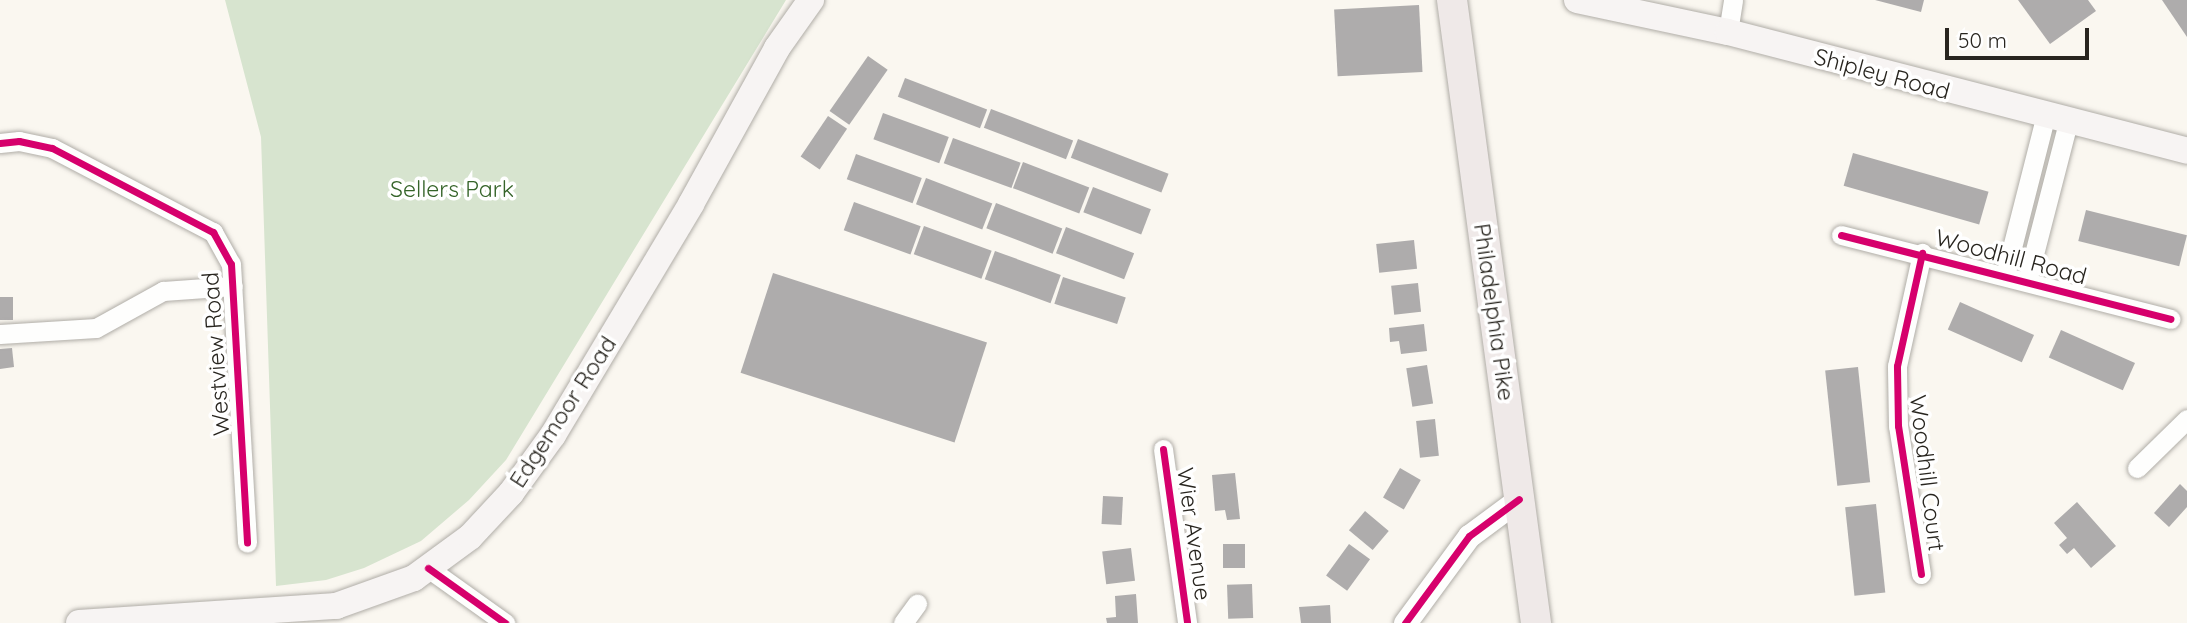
<!DOCTYPE html>
<style>
body{margin:0}
#map{position:relative;width:2187px;height:623px;overflow:hidden;background:#faf7f0;font-family:Quicksand,sans-serif}
div>[style]{position:absolute}
[style*='--x']{left:calc(var(--x)*1px);top:calc(var(--y)*1px);width:calc(var(--w)*1px);rotate:calc(var(--a)*1deg)}
.green>*{inset:0;background:#d7e4cf}
.building>*{inset:0;background:#aeacac;transform-origin:0 0}
.roads{filter:drop-shadow(0 0 2px #b0ada7) drop-shadow(0 0 2px #b0ada7)}
.minor>*{height:19px;margin:-9.5px;padding:0 9.5px;transform-origin:9.5px;border-radius:9.5px;background:#fefefd}
.tertiary>*{height:23px;margin:-11.5px;padding:0 11.5px;transform-origin:11.5px;border-radius:11.5px;background:#fefefd}
.secondary>*{height:26px;margin:-13px;padding:0 13px;transform-origin:13px;border-radius:13px;background:#f7f4f3}
.primary>*{height:30px;margin:-15px;padding:0 15px;transform-origin:15px;border-radius:15px;background:#efe9e8}
.cycleway>*{height:7px;margin:-3.5px;padding:0 3.5px;transform-origin:3.5px;border-radius:3.5px;background:#d6006c}
span{translate:-50% -50%;white-space:nowrap;text-align:center;line-height:1.15;-webkit-text-stroke:7px #fff;paint-order:stroke}
.street-label{font-size:23px;color:#28251f}
.park-label{font-size:23px;color:#356429}
.scale{position:absolute;left:1945px;top:28px;width:144px;height:32px;box-sizing:border-box;border:4px solid #28251f;border-top:0;padding-left:9px;font-size:21px;line-height:24px;white-space:nowrap;color:#28251f;-webkit-text-stroke:5px #fff;paint-order:stroke}
</style>
<div id="map">
<div class="green">
<div style="clip-path:polygon(225px 0,786px 0,506px 460px,469px 500px,421px 541px,364px 568px,326px 580px,276px 586px,261px 137px)"></div>
</div>
<div class="building">
<div style="clip-path:polygon(1875px 0,1924px 0,1921px 12px)"></div>
<div style="clip-path:polygon(2018px 0,2088px 0,2096px 11px,2050px 44px)"></div>
<div style="clip-path:polygon(2162px 0,2187px 0,2187px 37px)"></div>
<div style="left:1419px;top:5px;width:67px;height:85px;rotate:87deg"></div>
<div style="left:868px;top:56px;width:24px;height:67px;rotate:35deg"></div>
<div style="left:905px;top:78px;width:88px;height:20px;rotate:21deg"></div>
<div style="left:991px;top:109px;width:88px;height:20px;rotate:21deg"></div>
<div style="left:883px;top:113px;width:70px;height:28px;rotate:20deg"></div>
<div style="left:828px;top:116px;width:23px;height:49px;rotate:34deg"></div>
<div style="left:953px;top:138px;width:72px;height:27px;rotate:20deg"></div>
<div style="left:1078px;top:139px;width:97px;height:20px;rotate:21deg"></div>
<div style="left:1853px;top:153px;width:141px;height:34px;rotate:16deg"></div>
<div style="left:856px;top:154px;width:70px;height:27px;rotate:20deg"></div>
<div style="left:1023px;top:162px;width:71px;height:28px;rotate:21deg"></div>
<div style="left:926px;top:178px;width:71px;height:28px;rotate:21deg"></div>
<div style="left:1093px;top:187px;width:62px;height:27px;rotate:21deg"></div>
<div style="left:854px;top:202px;width:71px;height:30px;rotate:20deg"></div>
<div style="left:996px;top:203px;width:71px;height:27px;rotate:21deg"></div>
<div style="left:2086px;top:210px;width:104px;height:32px;rotate:14deg"></div>
<div style="left:924px;top:226px;width:72px;height:30px;rotate:20deg"></div>
<div style="left:1066px;top:227px;width:73px;height:28px;rotate:21deg"></div>
<div style="left:1414px;top:240px;width:29px;height:38px;rotate:84deg"></div>
<div style="left:995px;top:251px;width:70px;height:30px;rotate:20deg"></div>
<div style="left:773px;top:273px;width:225px;height:105px;rotate:18deg"></div>
<div style="left:1063px;top:277px;width:66px;height:28px;rotate:18deg"></div>
<div style="left:1418px;top:283px;width:29px;height:27px;rotate:84deg"></div>
<div style="left:0;top:297px;width:13px;height:23px"></div>
<div style="left:1960px;top:302px;width:81px;height:30px;rotate:24deg"></div>
<div style="clip-path:polygon(1424px 324px,1427px 351px,1401px 354px,1399px 341px,1390px 342px,1389px 328px)"></div>
<div style="left:2061px;top:330px;width:81px;height:30px;rotate:24deg"></div>
<div style="clip-path:polygon(12px 348px,14px 367px,0 369px,0 349px)"></div>
<div style="left:1427px;top:365px;width:39px;height:21px;rotate:81deg"></div>
<div style="left:1858px;top:367px;width:116px;height:33px;rotate:84deg"></div>
<div style="left:1435px;top:419px;width:37px;height:19px;rotate:84deg"></div>
<div style="left:1400px;top:468px;width:24px;height:34px;rotate:30deg"></div>
<div style="clip-path:polygon(1235px 473px,1240px 519px,1227px 520px,1225px 510px,1215px 511px,1212px 475px)"></div>
<div style="clip-path:polygon(2180px 484px,2187px 491px,2187px 507px,2169px 527px,2154px 513px)"></div>
<div style="left:1103px;top:496px;width:20px;height:28px;rotate:3deg"></div>
<div style="clip-path:polygon(2077px 502px,2116px 546px,2091px 568px,2074px 548px,2067px 554px,2059px 545px,2067px 538px,2054px 523px)"></div>
<div style="left:1876px;top:504px;width:89px;height:31px;rotate:84deg"></div>
<div style="left:1365px;top:511px;width:31px;height:25px;rotate:40deg"></div>
<div style="left:1223px;top:544px;width:22px;height:24px"></div>
<div style="left:1349px;top:544px;width:26px;height:39px;rotate:36deg"></div>
<div style="left:1131px;top:548px;width:33px;height:29px;rotate:83deg"></div>
<div style="left:1252px;top:584px;width:34px;height:25px;rotate:88deg"></div>
<div style="clip-path:polygon(1136px 594px,1138px 623px,1107px 623px,1106px 618px,1116px 617px,1115px 596px)"></div>
<div style="clip-path:polygon(1330px 605px,1331px 623px,1301px 623px,1299px 607px)"></div>
</div>
<div class="roads">
<div class="minor">
<div style="--x:1728;--y:32;--w:32;--a:-81"></div>
<div style="--x:0;--y:143;--w:19;--a:-6"></div>
<div style="--x:19;--y:141;--w:34;--a:12"></div>
<div style="--x:52;--y:148;--w:182;--a:27.6"></div>
<div style="--x:213;--y:232;--w:37;--a:61"></div>
<div style="--x:231;--y:264;--w:279;--a:86.7"></div>
<div style="--x:1841;--y:235;--w:340;--a:14.3"></div>
<div style="--x:2005;--y:275;--w:162;--a:-75.7"></div>
<div style="--x:2027;--y:281;--w:163;--a:-75.5"></div>
<div style="--x:0;--y:334;--w:96;--a:-3.6"></div>
<div style="--x:96;--y:328;--w:77;--a:-28.9"></div>
<div style="--x:163;--y:291;--w:70;--a:-4.1"></div>
<div style="--x:1163;--y:449;--w:176;--a:82.1"></div>
<div style="--x:2137;--y:468;--w:70;--a:-44.4"></div>
<div style="--x:428;--y:568;--w:95;--a:35.5"></div>
<div style="--x:1921;--y:574;--w:150;--a:-98.8"></div>
<div style="--x:1898;--y:426;--w:60;--a:-91"></div>
<div style="--x:1897;--y:366;--w:116;--a:-77.5"></div>
<div style="--x:903;--y:623;--w:24;--a:-54"></div>
</div>
<div class="tertiary">
<div style="--x:1405;--y:623;--w:108;--a:-53.7"></div>
<div style="--x:1469;--y:536;--w:62;--a:-36.5"></div>
</div>
<div class="secondary">
<div style="--x:1577;--y:0;--w:154;--a:12"></div>
<div style="--x:1728;--y:32;--w:474;--a:14.5"></div>
<div style="--x:79;--y:623;--w:258;--a:-3.8"></div>
<div style="--x:336;--y:606;--w:83;--a:-19.7"></div>
<div style="--x:414;--y:578;--w:69;--a:-36.2"></div>
<div style="--x:470;--y:537;--w:60;--a:-47"></div>
<div style="--x:511;--y:493;--w:72;--a:-54.1"></div>
<div style="--x:553;--y:435;--w:269;--a:-59.1"></div>
<div style="--x:691;--y:204;--w:178;--a:-61.1"></div>
<div style="--x:777;--y:48;--w:59;--a:-54.7"></div>
</div>
<div class="primary">
<div style="--x:1452;--y:0;--w:629;--a:82.32"></div>
</div>
</div>
<div class="cycleway">
<div style="--x:0;--y:143;--w:19;--a:-6"></div>
<div style="--x:19;--y:141;--w:34;--a:12"></div>
<div style="--x:52;--y:148;--w:182;--a:27.6"></div>
<div style="--x:213;--y:232;--w:37;--a:61"></div>
<div style="--x:231;--y:264;--w:279;--a:86.7"></div>
<div style="--x:1841;--y:235;--w:340;--a:14.3"></div>
<div style="--x:1163;--y:449;--w:176;--a:82.1"></div>
<div style="--x:428;--y:568;--w:95;--a:35.5"></div>
<div style="--x:1921;--y:574;--w:150;--a:-98.8"></div>
<div style="--x:1898;--y:426;--w:60;--a:-91"></div>
<div style="--x:1897;--y:366;--w:116;--a:-77.5"></div>
<div style="--x:1405;--y:623;--w:108;--a:-53.7"></div>
<div style="--x:1469;--y:536;--w:62;--a:-36.5"></div>
</div>
<div class="street-label">
<span style="left:1882px;top:74px;rotate:15deg">Shipley Road</span>
<span style="left:2011px;top:257px;rotate:15deg">Woodhill Road</span>
<span style="left:1494px;top:312px;rotate:82deg">Philadelphia Pike</span>
<span style="left:216px;top:354px;rotate:-94deg">Westview Road</span>
<span style="left:563px;top:412px;rotate:-57deg">Edgemoor Road</span>
<span style="left:1927px;top:473px;rotate:83deg">Woodhill Court</span>
<span style="left:1194px;top:534px;rotate:82deg">Wier Avenue</span>
</div>
<div class="park-label">
<span style="left:452px;top:189px">Sellers Park</span>
</div>
<div class="scale">50 m</div>
</div>
